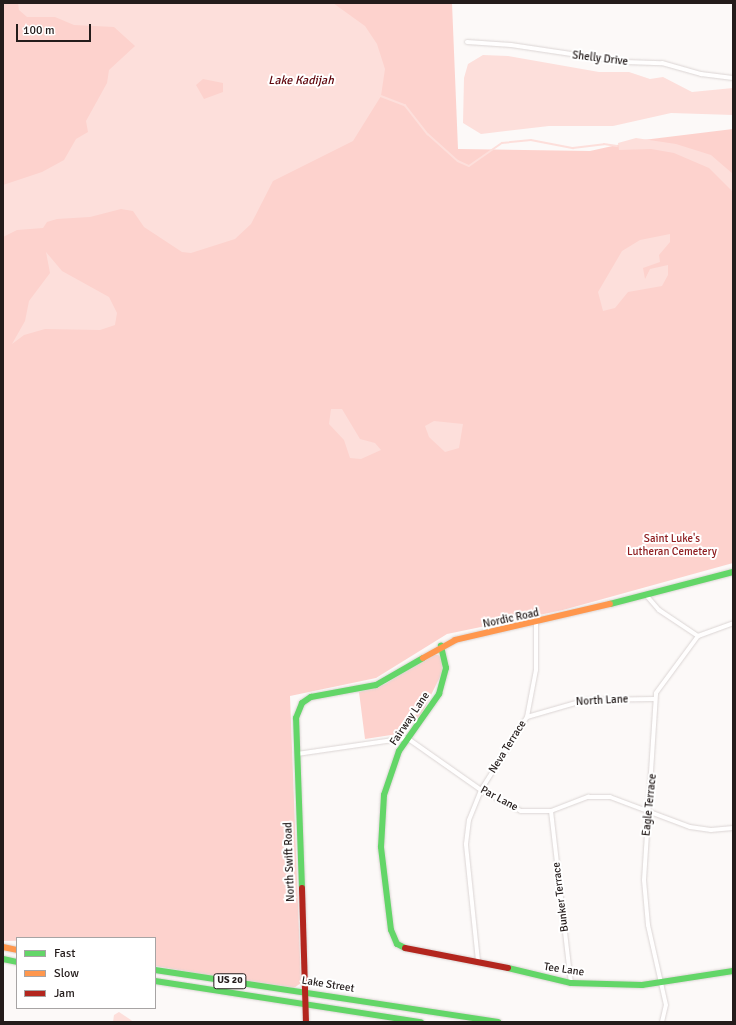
<!DOCTYPE html>
<style>
body{margin:0}
#map{position:relative;width:736px;height:1025px;overflow:hidden;background:#fcf9f8;font-family:Signika,sans-serif}
div>[style]{position:absolute}
[style*='--x']{left:calc(var(--x)*1px);top:calc(var(--y)*1px);width:calc(var(--w)*1px);rotate:calc(var(--a)*1deg)}
.green>*{inset:0;background:#fdd2cd}
.water>*{inset:0;background:#fddfdb}
.stream>*{height:1.5px;margin:-0.75px;padding:0 0.75px;transform-origin:0.75px;border-radius:0.75px;background:#fddfdb}
.roads{filter:drop-shadow(0 0 1px #dbd5d4) drop-shadow(0 0 1px #dbd5d4)}
.street>*{height:4px;margin:-2px;padding:0 2px;transform-origin:2px;border-radius:2px;background:#fffefe}
.fast>*{height:6px;margin:-3px;padding:0 3px;transform-origin:3px;border-radius:3px;background:#63d668}
.slow>*{height:6px;margin:-3px;padding:0 3px;transform-origin:3px;border-radius:3px;background:#ff974d}
.jam>*{height:6px;margin:-3px;padding:0 3px;transform-origin:3px;border-radius:3px;background:#b3261e}
span{translate:-50% -50%;white-space:nowrap;text-align:center;line-height:1.15;-webkit-text-stroke:4px #fff;paint-order:stroke}
.shield-label span{padding:1px 3px;background:#fff;border:1px solid;border-radius:3px;-webkit-text-stroke-width:0}
.shield-label{font-size:10px;color:#241c1b;font-weight:700}
.street-label{font-size:11px;color:#241c1b}
.park-label{font-size:11px;color:#8f1e20}
.water-label{font-size:12px;color:#5e050b;font-style:italic}
.frame{position:absolute;inset:0;border:4px solid #241c1b;pointer-events:none}
.legend{position:absolute;left:16px;top:937px;width:140px;height:72px;box-sizing:border-box;background:#fff;border:1px solid #a7a4a4;margin:0;padding:5px 7px;list-style:none;font-size:12px;color:#241c1b}
.legend li{display:flex;align-items:center;gap:8px;height:20px}
.legend b{width:20px;border:1px solid #a7a4a4}
.scale{position:absolute;left:16px;top:24px;width:75px;height:18px;box-sizing:border-box;border:2px solid #241c1b;border-top:0;padding-left:5px;font-size:12px;line-height:14px;white-space:nowrap;color:#241c1b;-webkit-text-stroke:3px #fff;paint-order:stroke}
</style>
<div id="map">
<div class="green">
<div style="clip-path:polygon(3px 3px,452px 3px,458px 149px,590px 151px,635px 141px,733px 129px,733px 563px,563px 610px,447px 634px,376px 678px,290px 696px,301px 983px,291px 990px,155px 966px,155px 938px,3px 941px)"></div>
<div style="clip-path:polygon(433px 654px,442px 656px,442px 673px,422px 713px,404px 733px,365px 739px,359px 692px,385px 684px)"></div>
</div>
<div class="water">
<div style="clip-path:polygon(evenodd,18px 3px,333px 3px,365px 26px,377px 44px,385px 69px,381px 96px,353px 141px,273px 181px,251px 224px,235px 239px,191px 253px,182px 252px,144px 227px,133px 211px,121px 209px,90px 217px,57px 219px,47px 222px,43px 228px,17px 230px,3px 237px,3px 185px,42px 172px,64px 160px,76px 139px,88px 132px,86px 121px,107px 83px,109px 70px,135px 46px,114px 27px,74px 25px,55px 17px,27px 17px,19px 10px,18px 3px,203px 79px,223px 83px,223px 92px,204px 99px,196px 85px,203px 79px)"></div>
<div style="clip-path:polygon(483px 55px,508px 56px,599px 72px,629px 72px,650px 79px,663px 77px,692px 92px,733px 88px,733px 115px,671px 113px,613px 126px,549px 126px,481px 134px,463px 123px,464px 78px,468px 64px)"></div>
<div style="clip-path:polygon(636px 138px,676px 144px,711px 155px,733px 174px,733px 192px,709px 168px,674px 153px,651px 149px,619px 150px,618px 143px)"></div>
<div style="clip-path:polygon(670px 234px,670px 242px,659px 255px,660px 262px,643px 268px,645px 279px,650px 269px,668px 265px,668px 275px,662px 286px,628px 292px,615px 308px,603px 311px,598px 292px,622px 251px,640px 240px)"></div>
<div style="clip-path:polygon(46px 252px,62px 271px,109px 297px,117px 313px,115px 325px,100px 330px,45px 329px,24px 335px,12px 344px,25px 321px,29px 301px,50px 273px)"></div>
<div style="clip-path:polygon(331px 409px,342px 409px,360px 439px,375px 443px,381px 450px,361px 459px,350px 458px,344px 440px,329px 424px)"></div>
<div style="clip-path:polygon(434px 421px,463px 424px,459px 448px,445px 452px,429px 437px,425px 426px)"></div>
<div style="clip-path:polygon(119px 1012px,131px 1020px,133px 1022px,113px 1022px,114px 1015px)"></div>
</div>
<div class="stream">
<div style="--x:381;--y:96;--w:26;--a:21"></div>
<div style="--x:405;--y:105;--w:37;--a:52"></div>
<div style="--x:428;--y:134;--w:40;--a:42"></div>
<div style="--x:458;--y:161;--w:12;--a:24"></div>
<div style="--x:469;--y:166;--w:40;--a:-34.9"></div>
<div style="--x:502;--y:143;--w:29;--a:-6"></div>
<div style="--x:531;--y:140;--w:43;--a:10.8"></div>
<div style="--x:573;--y:148;--w:31;--a:-7"></div>
<div style="--x:604;--y:144;--w:13;--a:9"></div>
</div>
<div class="roads">
<div class="street">
<div style="--x:467;--y:42;--w:44;--a:3.9"></div>
<div style="--x:511;--y:45;--w:115;--a:8.5"></div>
<div style="--x:625;--y:62;--w:37;--a:2"></div>
<div style="--x:662;--y:63;--w:41;--a:15.8"></div>
<div style="--x:701;--y:74;--w:32;--a:7"></div>
<div style="--x:646;--y:595;--w:20;--a:49"></div>
<div style="--x:659;--y:610;--w:47;--a:33.7"></div>
<div style="--x:527;--y:717;--w:61;--a:-16.1"></div>
<div style="--x:586;--y:700;--w:69;--a:-0.8"></div>
<div style="--x:297;--y:754;--w:111;--a:-8.3"></div>
<div style="--x:407;--y:738;--w:90;--a:35.1"></div>
<div style="--x:481;--y:790;--w:45;--a:27.7"></div>
<div style="--x:521;--y:811;--w:30;--a:0"></div>
<div style="--x:551;--y:811;--w:40;--a:-21"></div>
<div style="--x:588;--y:797;--w:22;--a:0"></div>
<div style="--x:610;--y:797;--w:85;--a:20.6"></div>
<div style="--x:690;--y:827;--w:21;--a:8"></div>
<div style="--x:711;--y:830;--w:22;--a:-5"></div>
<div style="--x:551;--y:811;--w:173;--a:83.4"></div>
<div style="--x:478;--y:961;--w:118;--a:-95.9"></div>
<div style="--x:466;--y:844;--w:24;--a:-83"></div>
<div style="--x:469;--y:820;--w:32;--a:-68"></div>
<div style="--x:481;--y:790;--w:86;--a:-57.8"></div>
<div style="--x:527;--y:717;--w:48;--a:-79.2"></div>
<div style="--x:536;--y:670;--w:46;--a:-90"></div>
<div style="--x:662;--y:1022;--w:17;--a:-77"></div>
<div style="--x:666;--y:1005;--w:82;--a:-102.7"></div>
<div style="--x:648;--y:925;--w:45;--a:-95.1"></div>
<div style="--x:644;--y:880;--w:187;--a:-86.3"></div>
<div style="--x:656;--y:693;--w:71;--a:-53.6"></div>
<div style="--x:698;--y:636;--w:37;--a:-20"></div>
</div>
<div class="fast">
<div style="--x:610;--y:604;--w:127;--a:-14.6"></div>
<div style="--x:302;--y:888;--w:170;--a:-92"></div>
<div style="--x:296;--y:718;--w:16;--a:-68"></div>
<div style="--x:302;--y:703;--w:11;--a:-34"></div>
<div style="--x:311;--y:697;--w:66;--a:-10.5"></div>
<div style="--x:376;--y:685;--w:54;--a:-29.9"></div>
<div style="--x:405;--y:948;--w:9;--a:-153"></div>
<div style="--x:397;--y:944;--w:15;--a:-113"></div>
<div style="--x:391;--y:930;--w:84;--a:-96.9"></div>
<div style="--x:381;--y:847;--w:52;--a:-86.7"></div>
<div style="--x:384;--y:795;--w:46;--a:-71.2"></div>
<div style="--x:399;--y:751;--w:70;--a:-54.9"></div>
<div style="--x:439;--y:694;--w:27;--a:-75"></div>
<div style="--x:446;--y:668;--w:23;--a:-103"></div>
<div style="--x:3;--y:959;--w:14;--a:12"></div>
<div style="--x:508;--y:968;--w:65;--a:13.4"></div>
<div style="--x:571;--y:983;--w:71;--a:1.6"></div>
<div style="--x:642;--y:985;--w:92;--a:-8.7"></div>
<div style="--x:155;--y:970;--w:347;--a:8.6"></div>
<div style="--x:155;--y:981;--w:269;--a:8.8"></div>
</div>
<div class="slow">
<div style="--x:423;--y:658;--w:37;--a:-29"></div>
<div style="--x:455;--y:640;--w:159;--a:-13.1"></div>
<div style="--x:3;--y:947;--w:14;--a:12"></div>
</div>
<div class="jam">
<div style="--x:302;--y:888;--w:134;--a:88.3"></div>
<div style="--x:405;--y:948;--w:105;--a:11"></div>
</div>
</div>
<div class="shield-label">
<span style="left:230px;top:981px">US 20</span>
</div>
<div class="street-label">
<span style="left:600px;top:59px;rotate:7deg">Shelly Drive</span>
<span style="left:511px;top:619px;rotate:-12deg">Nordic Road</span>
<span style="left:602px;top:701px;rotate:-3deg">North Lane</span>
<span style="left:410px;top:719px;rotate:-56deg">Fairway Lane</span>
<span style="left:508px;top:747px;rotate:-58deg">Neva Terrace</span>
<span style="left:499px;top:799px;rotate:28deg">Par Lane</span>
<span style="left:650px;top:805px;rotate:-84deg">Eagle Terrace</span>
<span style="left:290px;top:862px;rotate:-92deg">North Swift Road</span>
<span style="left:561px;top:897px;rotate:-97deg">Bunker Terrace</span>
<span style="left:564px;top:970px;rotate:8deg">Tee Lane</span>
<span style="left:328px;top:985px;rotate:9deg">Lake Street</span>
</div>
<div class="park-label">
<span style="left:672px;top:546px">Saint Luke's<br>Lutheran Cemetery</span>
</div>
<div class="water-label">
<span style="left:301px;top:81px">Lake Kadijah</span>
</div>
<div class="frame"></div>
<ul class="legend">
<li><b style="height:5px;background:#63d668"></b>Fast</li>
<li><b style="height:5px;background:#ff974d"></b>Slow</li>
<li><b style="height:5px;background:#b3261e"></b>Jam</li>
</ul>
<div class="scale">100 m</div>
</div>
